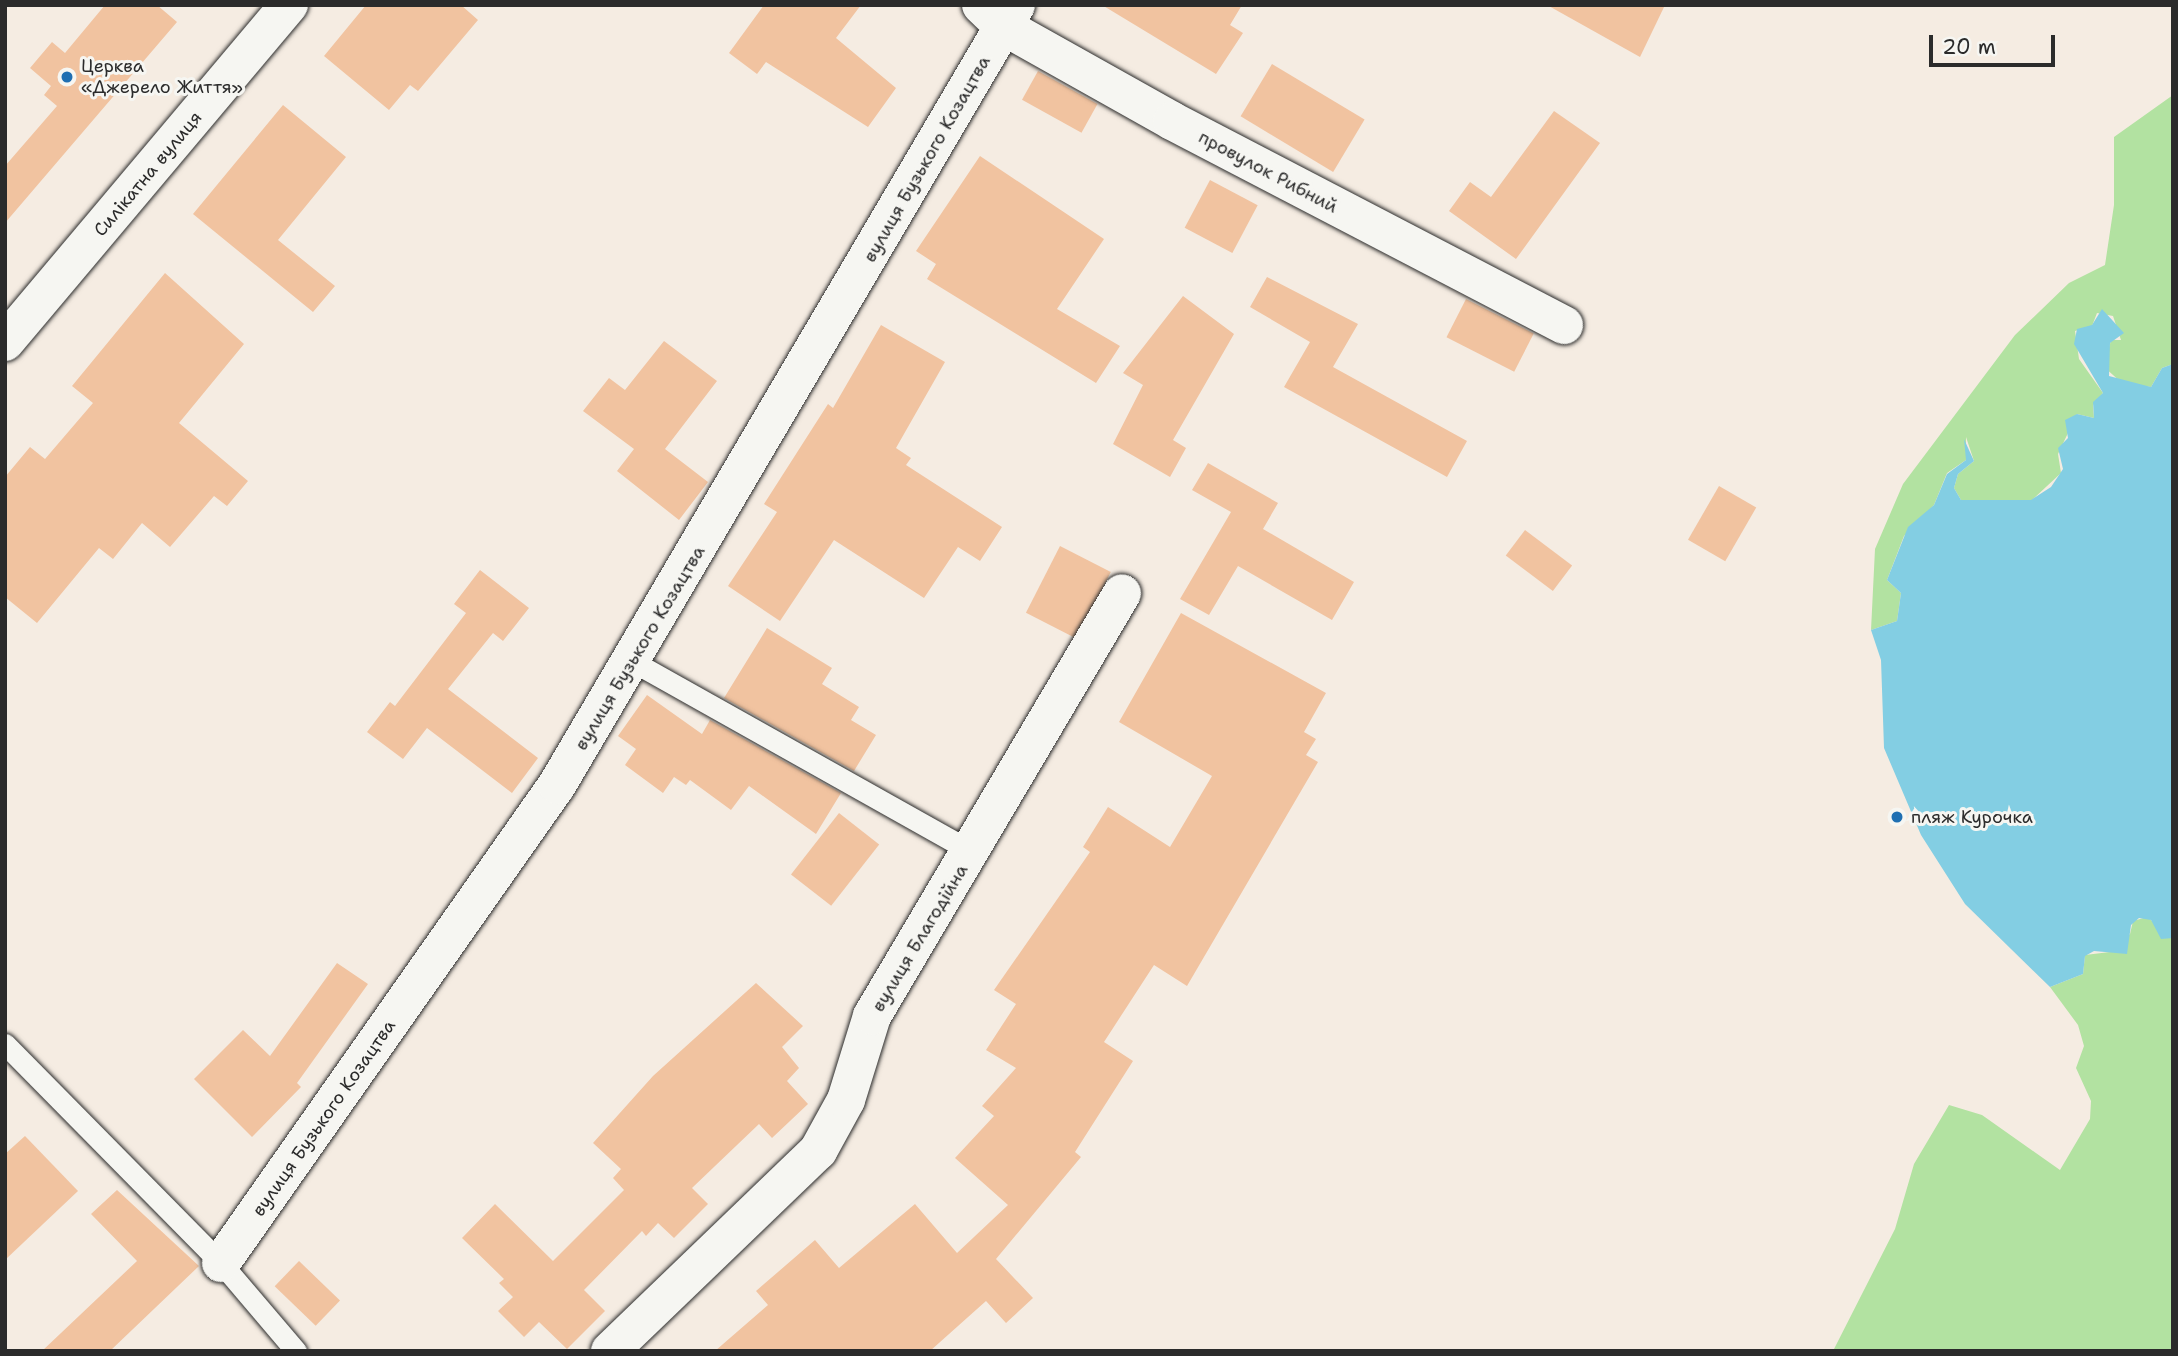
<!DOCTYPE html>
<meta charset="utf-8">
<style>
body{margin:0}
#map{position:relative;width:2178px;height:1356px;overflow:hidden;background:#f5ece2;font-family:"Shantell Sans",sans-serif}
div>[style]{position:absolute}
[style*='--x']{left:calc(var(--x)*1px);top:calc(var(--y)*1px);width:calc(var(--w)*1px);rotate:calc(var(--a)*1deg)}
.green>*{inset:0;background:#b2e2a1}
.water>*{inset:0;background:#83cee3}
.building>*{inset:0;background:#f1c3a0;transform-origin:0 0}
.roads{filter:drop-shadow(0 0 2px #2b2b2b) drop-shadow(0 0 2px #2b2b2b)}
.service>*{height:21px;margin:-10.5px;padding:0 10.5px;transform-origin:10.5px;border-radius:10.5px;background:#f6f6f2}
.minor>*{height:38px;margin:-19px;padding:0 19px;transform-origin:19px;border-radius:19px;background:#f6f6f2}
.dots>*{width:19px;height:19px;translate:-50% -50%;box-sizing:border-box;border:4px solid #f6f6f2;border-radius:50%}
span{translate:-50% -50%;white-space:nowrap;text-align:center;line-height:1.15;-webkit-text-stroke:6px #f6f6f2;paint-order:stroke}
.poi-label{font-size:18px;color:#2b2b2b}
.left{translate:0 -50%;text-align:left}
.street-label{font-size:18px;color:#2b2b2b}
.frame{position:absolute;inset:0;border:7px solid #2b2b2b;pointer-events:none}
.scale{position:absolute;left:1929px;top:35px;width:126px;height:32px;box-sizing:border-box;border:4px solid #2b2b2b;border-top:0;padding-left:9px;font-size:21px;line-height:24px;white-space:nowrap;color:#2b2b2b;-webkit-text-stroke:5px #f6f6f2;paint-order:stroke}
</style>
<div id="map">
<div class="green">
<div style="clip-path:polygon(2173px 95px,2173px 364px,2162px 368px,2151px 387px,2122px 383px,2104px 367px,2111px 340px,2121px 340px,2113px 316px,2097px 313px,2092px 326px,2075px 331px,2079px 359px,2103px 393px,2093px 405px,2094px 418px,2077px 414px,2058px 454px,2061px 473px,2032px 500px,1961px 500px,1954px 488px,1958px 474px,1974px 461px,1966px 437px,1966px 460px,1947px 473px,1934px 505px,1904px 536px,1887px 580px,1901px 593px,1897px 621px,1871px 630px,1875px 549px,1903px 484px,2015px 335px,2069px 283px,2105px 265px,2114px 205px,2114px 137px)"></div>
<div style="clip-path:polygon(2147px 917px,2173px 938px,2173px 1351px,1833px 1351px,1895px 1229px,1914px 1164px,1949px 1105px,1982px 1115px,2060px 1170px,2090px 1119px,2091px 1101px,2076px 1068px,2084px 1046px,2078px 1025px,2050px 987px,2083px 974px,2085px 955px,2110px 952px,2130px 934px,2133px 921px)"></div>
</div>
<div class="water">
<div style="clip-path:polygon(2102px 309px,2124px 333px,2110px 343px,2109px 376px,2151px 387px,2162px 368px,2173px 364px,2173px 938px,2161px 939px,2151px 920px,2139px 918px,2131px 925px,2127px 954px,2094px 951px,2085px 956px,2083px 974px,2050px 987px,1965px 904px,1921px 835px,1884px 748px,1881px 660px,1871px 630px,1897px 621px,1901px 593px,1887px 580px,1908px 527px,1934px 505px,1947px 474px,1966px 460px,1964px 439px,1974px 461px,1958px 474px,1954px 488px,1961px 500px,2031px 500px,2051px 487px,2063px 469px,2058px 448px,2068px 438px,2065px 420px,2077px 414px,2094px 418px,2093px 402px,2103px 393px,2074px 344px,2077px 329px,2092px 325px)"></div>
</div>
<div class="building">
<div style="clip-path:polygon(105px 5px,157px 5px,177px 22px,5px 223px,5px 166px,57px 106px,44px 95px,51px 86px,30px 68px,52px 42px,65px 53px)"></div>
<div style="clip-path:polygon(366px 5px,461px 5px,478px 20px,418px 91px,410px 85px,389px 110px,324px 56px)"></div>
<div style="clip-path:polygon(764px 5px,861px 5px,836px 38px,896px 88px,868px 127px,766px 62px,757px 74px,729px 53px)"></div>
<div style="clip-path:polygon(1102px 5px,1242px 5px,1230px 25px,1243px 33px,1216px 74px)"></div>
<div style="clip-path:polygon(1547px 5px,1665px 5px,1640px 57px)"></div>
<div style="left:1272px;top:64px;width:108px;height:61px;rotate:31deg"></div>
<div style="left:1038px;top:71px;width:68px;height:33px;rotate:29deg"></div>
<div style="clip-path:polygon(283px 105px,346px 157px,278px 240px,335px 286px,313px 312px,193px 214px)"></div>
<div style="clip-path:polygon(1554px 111px,1600px 143px,1516px 259px,1449px 211px,1470px 182px,1491px 197px)"></div>
<div style="clip-path:polygon(980px 156px,1104px 239px,1057px 309px,1120px 346px,1096px 383px,927px 279px,936px 264px,916px 251px)"></div>
<div style="left:1210px;top:180px;width:54px;height:54px;rotate:28deg"></div>
<div style="clip-path:polygon(165px 273px,244px 344px,179px 423px,248px 481px,227px 506px,214px 496px,170px 547px,142px 523px,113px 559px,99px 548px,37px 623px,5px 597px,5px 477px,30px 447px,45px 459px,93px 403px,72px 386px)"></div>
<div style="clip-path:polygon(1267px 277px,1358px 324px,1333px 367px,1467px 441px,1447px 477px,1284px 387px,1310px 342px,1250px 307px)"></div>
<div style="clip-path:polygon(1183px 296px,1234px 334px,1173px 440px,1186px 448px,1170px 477px,1113px 444px,1143px 385px,1123px 373px)"></div>
<div style="left:1466px;top:299px;width:76px;height:43px;rotate:27deg"></div>
<div style="clip-path:polygon(881px 325px,945px 362px,896px 448px,911px 458px,906px 465px,1002px 527px,980px 561px,958px 547px,924px 598px,834px 540px,780px 621px,728px 586px,777px 512px,764px 504px,828px 404px,833px 408px)"></div>
<div style="clip-path:polygon(664px 341px,717px 381px,665px 449px,708px 482px,679px 520px,617px 471px,634px 449px,583px 411px,609px 378px,625px 390px)"></div>
<div style="clip-path:polygon(1208px 463px,1278px 503px,1263px 529px,1354px 582px,1332px 620px,1238px 566px,1209px 615px,1180px 599px,1231px 512px,1192px 490px)"></div>
<div style="left:1719px;top:486px;width:43px;height:62px;rotate:30deg"></div>
<div style="left:1525px;top:530px;width:59px;height:32px;rotate:37deg"></div>
<div style="left:1060px;top:546px;width:57px;height:75px;rotate:27deg"></div>
<div style="clip-path:polygon(480px 570px,529px 608px,503px 641px,493px 633px,448px 689px,538px 758px,512px 793px,427px 728px,403px 759px,367px 732px,390px 702px,395px 706px,466px 613px,454px 604px)"></div>
<div style="clip-path:polygon(1181px 613px,1326px 693px,1304px 732px,1316px 739px,1306px 755px,1318px 762px,1187px 986px,1154px 965px,1104px 1042px,1133px 1061px,1075px 1152px,1081px 1157px,996px 1259px,1033px 1298px,1006px 1323px,986px 1301px,930px 1351px,715px 1351px,768px 1305px,756px 1291px,815px 1240px,839px 1268px,915px 1204px,957px 1253px,1008px 1205px,955px 1158px,994px 1116px,982px 1106px,1016px 1068px,986px 1050px,1016px 1004px,994px 990px,1090px 852px,1083px 847px,1108px 807px,1170px 847px,1212px 776px,1119px 722px)"></div>
<div style="clip-path:polygon(767px 628px,832px 668px,822px 684px,859px 707px,851px 720px,876px 735px,854px 771px,724px 698px)"></div>
<div style="clip-path:polygon(647px 695px,702px 734px,710px 720px,841px 793px,816px 834px,749px 786px,731px 810px,690px 780px,686px 785px,674px 777px,663px 793px,625px 765px,636px 749px,618px 736px)"></div>
<div style="left:839px;top:813px;width:51px;height:78px;rotate:38deg"></div>
<div style="clip-path:polygon(337px 963px,368px 984px,297px 1083px,301px 1087px,252px 1137px,194px 1079px,243px 1030px,270px 1056px)"></div>
<div style="clip-path:polygon(756px 983px,803px 1026px,782px 1047px,799px 1068px,787px 1081px,808px 1104px,772px 1138px,759px 1124px,692px 1188px,708px 1204px,674px 1238px,658px 1223px,646px 1236px,642px 1231px,584px 1290px,605px 1311px,567px 1349px,539px 1322px,524px 1337px,498px 1311px,513px 1297px,499px 1283px,504px 1279px,462px 1238px,495px 1204px,553px 1261px,624px 1190px,613px 1178px,621px 1169px,593px 1143px,653px 1076px)"></div>
<div style="clip-path:polygon(25px 1136px,78px 1191px,5px 1260px,5px 1154px)"></div>
<div style="clip-path:polygon(117px 1190px,199px 1266px,110px 1351px,42px 1351px,137px 1261px,91px 1214px)"></div>
<div style="left:299px;top:1261px;width:57px;height:35px;rotate:44deg"></div>
</div>
<div class="roads">
<div class="service">
<div style="--x:632;--y:661;--w:390;--a:29.3"></div>
<div style="--x:5;--y:1044;--w:308;--a:45.4"></div>
<div style="--x:221;--y:1263;--w:116;--a:49.6"></div>
</div>
<div class="minor">
<div style="--x:981;--y:5;--w:30;--a:44"></div>
<div style="--x:1003;--y:26;--w:194;--a:29.3"></div>
<div style="--x:1172;--y:121;--w:442;--a:27.5"></div>
<div style="--x:5;--y:342;--w:441;--a:-49.9"></div>
<div style="--x:221;--y:1263;--w:584;--a:-54.9"></div>
<div style="--x:557;--y:785;--w:905;--a:-59.52"></div>
<div style="--x:610;--y:1351;--w:289;--a:-43.9"></div>
<div style="--x:818;--y:1151;--w:58;--a:-61.2"></div>
<div style="--x:846;--y:1100;--w:88;--a:-72.8"></div>
<div style="--x:872;--y:1016;--w:491;--a:-59.4"></div>
</div>
</div>
<div class="dots">
<div style="left:67px;top:77px;background:#1f6fb2"></div>
<div style="left:1897px;top:817px;background:#1f6fb2"></div>
</div>
<div class="poi-label">
<span class="left" style="left:81px;top:77px">Церква<br>«Джерело Життя»</span>
<span class="left" style="left:1911px;top:817px">пляж Курочка</span>
</div>
<div class="street-label">
<span style="left:927px;top:159px;rotate:-60deg">вулиця Бузького Козацтва</span>
<span style="left:1268px;top:172px;rotate:28deg">провулок Рибний</span>
<span style="left:148px;top:174px;rotate:-50deg">Силікатна вулиця</span>
<span style="left:640px;top:648px;rotate:-59deg">вулиця Бузького Козацтва</span>
<span style="left:920px;top:938px;rotate:-59deg">вулиця Благодійна</span>
<span style="left:324px;top:1118px;rotate:-55deg">вулиця Бузького Козацтва</span>
</div>
<div class="frame"></div>
<div class="scale">20 m</div>
</div>
